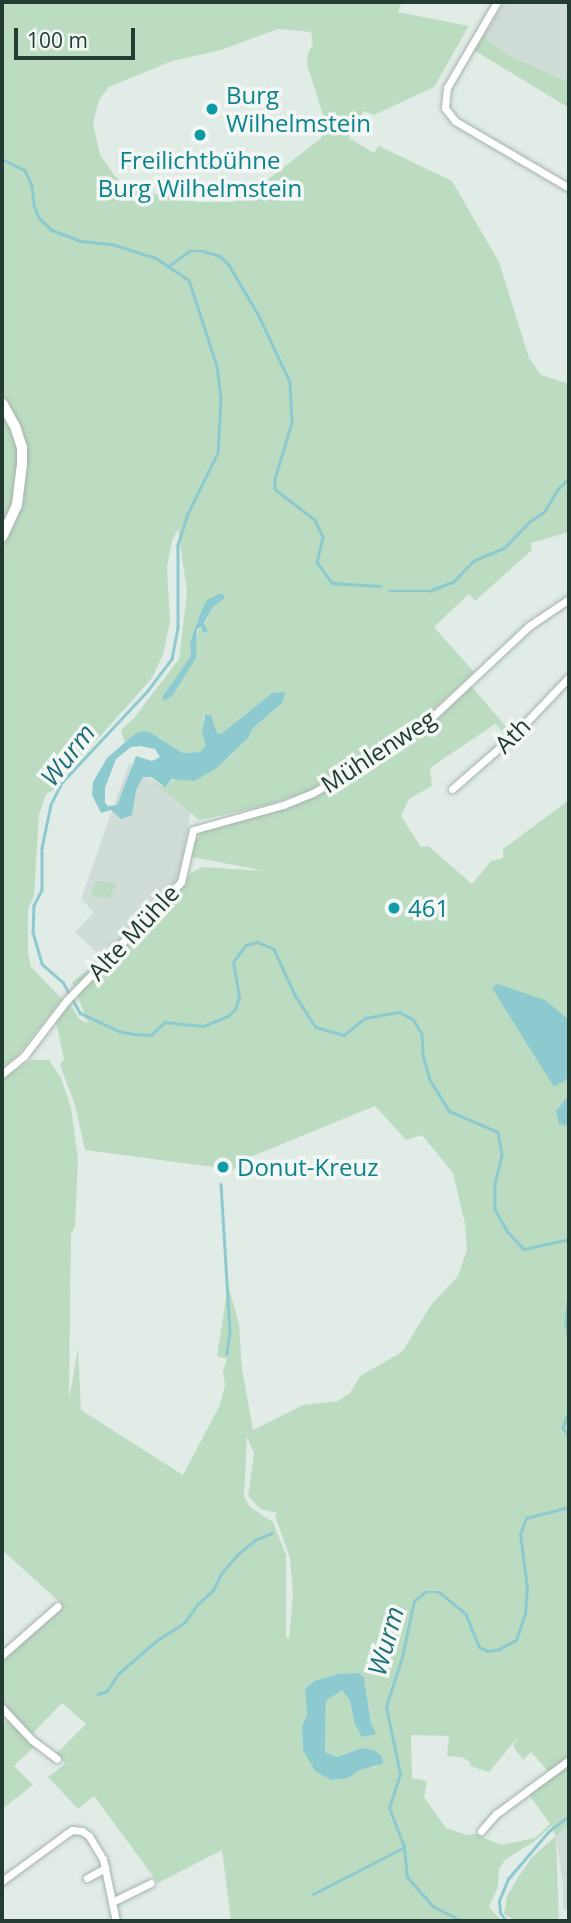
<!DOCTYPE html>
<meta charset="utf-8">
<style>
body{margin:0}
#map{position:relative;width:571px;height:1923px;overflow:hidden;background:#e2ece7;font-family:"Open Sans",sans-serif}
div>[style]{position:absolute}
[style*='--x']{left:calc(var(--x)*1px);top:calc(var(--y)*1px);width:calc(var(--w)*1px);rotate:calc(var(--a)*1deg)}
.built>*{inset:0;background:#d0dcd6}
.green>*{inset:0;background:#bcdcc2}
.water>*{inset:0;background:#8ccacf}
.stream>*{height:2.5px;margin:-1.25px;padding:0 1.25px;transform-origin:1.25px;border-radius:1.25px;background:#8ccacf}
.roads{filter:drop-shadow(0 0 2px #a5b4ad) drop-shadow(0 0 2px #a5b4ad)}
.street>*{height:7px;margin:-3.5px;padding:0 3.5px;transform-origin:3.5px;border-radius:3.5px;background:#fff}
.secondary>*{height:10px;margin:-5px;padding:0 5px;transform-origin:5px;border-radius:5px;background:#fff}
.dots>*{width:19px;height:19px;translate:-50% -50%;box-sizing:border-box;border:4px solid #f3f8f5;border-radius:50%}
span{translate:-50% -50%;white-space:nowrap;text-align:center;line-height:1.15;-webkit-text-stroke:7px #f3f8f5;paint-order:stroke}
.culture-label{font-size:24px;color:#0d838f}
.left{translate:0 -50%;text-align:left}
.street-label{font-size:24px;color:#233c33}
.water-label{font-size:26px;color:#1f6f76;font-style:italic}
.frame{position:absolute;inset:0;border:4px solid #233c33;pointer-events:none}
.scale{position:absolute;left:14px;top:28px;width:121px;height:32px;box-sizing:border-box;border:4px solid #233c33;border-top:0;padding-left:9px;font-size:21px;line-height:24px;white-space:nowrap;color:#233c33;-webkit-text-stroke:5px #f3f8f5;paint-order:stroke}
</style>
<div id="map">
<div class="built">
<div style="clip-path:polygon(505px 2px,569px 2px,569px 82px,508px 55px,483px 36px)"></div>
<div style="clip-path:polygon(129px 763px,191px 811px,179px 876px,103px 959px,75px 932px,94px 912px,81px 899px)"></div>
<div style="clip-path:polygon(569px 1824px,569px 1909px,563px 1910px,563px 1884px,556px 1836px)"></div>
</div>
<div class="green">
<div style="clip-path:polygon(evenodd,2px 2px,402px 2px,398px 12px,469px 26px,434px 87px,374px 115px,364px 111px,349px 138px,374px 153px,379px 146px,452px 181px,499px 262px,529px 358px,541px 375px,569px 384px,569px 532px,531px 543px,532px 550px,475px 601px,469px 594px,434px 627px,474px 672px,412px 729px,309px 791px,264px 806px,199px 820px,148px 777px,162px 786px,177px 778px,195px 781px,232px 755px,252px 729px,283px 702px,272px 693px,221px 734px,217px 734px,211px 715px,203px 717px,206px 745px,200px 752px,183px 753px,158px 737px,136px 733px,125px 743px,121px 730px,134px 718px,179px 659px,187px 592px,178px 529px,172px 541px,167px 567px,170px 622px,163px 655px,152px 678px,72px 768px,62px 774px,53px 790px,46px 794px,39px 815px,34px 896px,28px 909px,28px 952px,31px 967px,62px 999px,18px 1055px,2px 1069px,2px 2px,278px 29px,311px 32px,313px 44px,308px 53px,307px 64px,327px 128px,320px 139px,262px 184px,232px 202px,199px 202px,128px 189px,115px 176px,100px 155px,93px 123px,99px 100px,109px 87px,172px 61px,221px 50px,278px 29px,2px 2px,220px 593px,224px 599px,213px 607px,202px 629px,198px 629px,197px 641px,185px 676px,176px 678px,191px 656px,190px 642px,202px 609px,210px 598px,220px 593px)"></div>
<div style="clip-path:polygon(483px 36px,508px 55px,569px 82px,569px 108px,474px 50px)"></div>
<div style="clip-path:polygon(evenodd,472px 687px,510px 731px,506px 735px,495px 724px,430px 768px,432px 786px,409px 799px,401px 816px,421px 847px,428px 846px,472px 884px,491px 861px,503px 858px,503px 849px,569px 800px,569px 1757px,549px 1772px,531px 1752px,523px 1760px,513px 1746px,518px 1737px,489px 1772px,470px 1766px,471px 1763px,462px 1757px,447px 1756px,449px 1736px,411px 1735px,412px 1778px,427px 1781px,424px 1797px,446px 1828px,467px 1835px,475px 1834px,501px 1845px,535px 1838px,550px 1824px,527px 1792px,569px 1761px,569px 1824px,556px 1836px,559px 1921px,516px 1921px,504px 1914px,507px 1896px,519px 1876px,532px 1857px,556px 1836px,551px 1826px,535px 1841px,505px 1860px,499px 1869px,498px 1887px,489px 1907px,502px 1921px,231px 1921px,222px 1850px,158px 1883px,94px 1796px,78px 1809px,48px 1777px,65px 1764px,57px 1753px,86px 1724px,62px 1703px,32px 1734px,27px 1740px,35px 1746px,14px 1766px,33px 1785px,2px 1809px,2px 1725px,13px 1714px,2px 1701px,2px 1663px,61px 1603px,2px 1550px,2px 1079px,31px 1060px,49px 1060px,61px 1078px,71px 1107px,78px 1159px,75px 1227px,71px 1234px,69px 1399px,78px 1348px,81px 1410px,183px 1475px,220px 1405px,225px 1385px,223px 1371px,227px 1359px,217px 1356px,228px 1285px,239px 1324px,242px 1369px,253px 1430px,303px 1405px,338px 1401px,350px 1393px,360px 1376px,402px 1352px,431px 1305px,458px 1276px,467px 1250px,465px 1224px,453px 1173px,422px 1135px,406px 1140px,375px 1106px,248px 1158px,225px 1176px,213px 1167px,85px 1150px,75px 1105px,60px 1065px,64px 1059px,56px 1022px,69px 1002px,80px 1020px,88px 1023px,72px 982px,137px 934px,184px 886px,191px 873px,202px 867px,265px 871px,192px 857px,195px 841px,204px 830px,271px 813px,325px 792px,423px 731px,472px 687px,247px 1437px,254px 1453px,248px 1496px,261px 1509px,277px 1513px,275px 1516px,290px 1558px,293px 1595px,289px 1639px,286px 1637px,286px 1555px,273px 1522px,250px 1507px,244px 1496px,247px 1437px,472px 687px,337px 1674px,364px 1677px,371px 1721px,371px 1723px,354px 1722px,350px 1701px,342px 1689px,326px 1701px,325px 1752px,337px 1757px,362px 1748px,374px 1750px,382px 1756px,376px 1767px,364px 1768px,339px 1780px,303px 1750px,302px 1726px,307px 1715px,305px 1689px,314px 1681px,337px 1674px)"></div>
<div style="clip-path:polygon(96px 881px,117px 883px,109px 899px,91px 895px)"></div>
</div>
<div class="water">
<div style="clip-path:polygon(220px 593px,224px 595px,224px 599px,213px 607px,204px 623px,208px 632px,202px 632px,201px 627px,197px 629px,196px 658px,172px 696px,163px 701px,163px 696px,191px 656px,190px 642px,202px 609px,207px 600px)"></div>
<div style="clip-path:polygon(evenodd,285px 692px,283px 702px,252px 729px,248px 738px,218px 767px,195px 781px,172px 779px,165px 787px,151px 777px,143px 777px,136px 790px,132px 815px,121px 819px,111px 810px,101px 813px,92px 795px,93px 782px,107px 758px,136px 733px,144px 731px,151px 733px,183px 753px,200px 752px,206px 745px,202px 733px,205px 715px,211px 715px,217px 733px,221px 734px,272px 693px,285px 692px,140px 746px,155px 749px,160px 757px,152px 761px,136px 756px,117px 805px,108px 806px,105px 803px,105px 788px,116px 759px,131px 747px,140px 746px)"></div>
<div style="clip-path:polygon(498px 984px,545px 1000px,569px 1020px,569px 1078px,554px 1087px,492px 988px)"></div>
<div style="clip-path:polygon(569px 1095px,569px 1126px,559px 1124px,556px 1111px)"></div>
<div style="clip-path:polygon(358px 1673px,364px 1677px,371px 1723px,376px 1734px,362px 1737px,354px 1722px,350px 1701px,342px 1690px,326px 1701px,325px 1752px,337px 1757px,362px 1748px,374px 1750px,382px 1756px,383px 1764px,360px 1770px,348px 1778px,331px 1780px,315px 1771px,303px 1750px,302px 1726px,307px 1715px,305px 1689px,314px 1681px,337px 1674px)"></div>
</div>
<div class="stream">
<div style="--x:2;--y:159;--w:25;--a:26"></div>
<div style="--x:25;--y:170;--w:17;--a:66"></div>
<div style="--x:32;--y:186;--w:19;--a:84"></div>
<div style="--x:34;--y:205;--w:14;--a:69"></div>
<div style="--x:39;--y:218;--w:18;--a:43"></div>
<div style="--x:52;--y:230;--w:31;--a:21"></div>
<div style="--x:81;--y:241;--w:31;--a:6"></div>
<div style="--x:112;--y:244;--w:46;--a:17.7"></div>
<div style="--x:156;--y:258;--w:40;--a:34"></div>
<div style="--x:189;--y:280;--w:90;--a:72"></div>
<div style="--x:217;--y:366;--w:33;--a:83"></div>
<div style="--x:221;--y:399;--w:54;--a:93.2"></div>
<div style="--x:218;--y:453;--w:68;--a:116.2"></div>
<div style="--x:188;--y:514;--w:32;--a:108"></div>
<div style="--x:178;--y:544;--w:84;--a:90"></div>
<div style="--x:178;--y:628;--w:32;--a:101"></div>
<div style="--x:172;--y:659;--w:40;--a:127"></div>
<div style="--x:148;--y:691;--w:126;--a:133.1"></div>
<div style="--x:62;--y:783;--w:25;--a:117"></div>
<div style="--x:51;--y:805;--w:44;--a:101.8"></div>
<div style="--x:42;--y:848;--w:42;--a:90"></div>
<div style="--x:42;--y:890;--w:18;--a:117"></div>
<div style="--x:34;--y:906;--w:26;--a:92"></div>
<div style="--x:33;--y:932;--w:33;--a:74"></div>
<div style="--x:42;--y:964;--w:28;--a:41"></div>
<div style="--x:63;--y:982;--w:35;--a:61"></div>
<div style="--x:80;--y:1013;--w:43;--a:24.8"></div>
<div style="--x:119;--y:1031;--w:14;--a:12"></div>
<div style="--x:133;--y:1034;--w:18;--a:3"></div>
<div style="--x:151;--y:1035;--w:19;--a:-43"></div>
<div style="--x:165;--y:1022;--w:39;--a:6"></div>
<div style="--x:204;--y:1026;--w:26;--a:-23"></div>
<div style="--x:228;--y:1016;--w:10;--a:-45"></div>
<div style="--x:235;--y:1009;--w:12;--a:-70"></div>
<div style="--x:239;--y:998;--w:36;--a:-99"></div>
<div style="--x:233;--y:962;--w:21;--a:-53"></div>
<div style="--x:246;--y:945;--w:11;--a:-15"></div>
<div style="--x:257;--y:942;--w:18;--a:22"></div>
<div style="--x:274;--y:949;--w:51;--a:65.5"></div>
<div style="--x:295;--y:995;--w:38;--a:57"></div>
<div style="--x:316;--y:1027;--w:29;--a:16"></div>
<div style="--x:344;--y:1035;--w:27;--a:-39"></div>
<div style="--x:365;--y:1018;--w:35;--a:-10"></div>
<div style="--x:399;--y:1012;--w:16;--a:27"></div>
<div style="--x:413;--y:1019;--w:17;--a:59"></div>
<div style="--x:422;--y:1034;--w:21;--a:87"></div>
<div style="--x:423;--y:1055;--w:26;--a:74"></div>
<div style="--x:430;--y:1080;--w:36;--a:58"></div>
<div style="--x:449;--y:1111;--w:53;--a:23.2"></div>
<div style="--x:498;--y:1132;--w:23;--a:80"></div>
<div style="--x:502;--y:1155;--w:29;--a:104"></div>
<div style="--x:495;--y:1183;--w:26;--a:90"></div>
<div style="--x:495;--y:1209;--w:26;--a:61"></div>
<div style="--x:508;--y:1232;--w:23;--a:47"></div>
<div style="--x:524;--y:1249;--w:46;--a:-12.5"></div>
<div style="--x:170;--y:265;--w:24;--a:-36"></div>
<div style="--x:189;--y:251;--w:14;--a:0"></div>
<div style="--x:203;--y:251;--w:18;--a:16"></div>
<div style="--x:220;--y:256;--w:13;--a:45"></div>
<div style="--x:229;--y:265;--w:57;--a:59.4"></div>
<div style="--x:258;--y:314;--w:75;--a:64.8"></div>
<div style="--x:290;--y:382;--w:41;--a:87.2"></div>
<div style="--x:292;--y:423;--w:59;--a:106.9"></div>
<div style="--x:275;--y:479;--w:10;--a:90"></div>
<div style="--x:275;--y:489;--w:51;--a:37.8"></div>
<div style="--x:315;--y:520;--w:19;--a:65"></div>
<div style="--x:323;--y:537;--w:26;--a:103"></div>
<div style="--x:317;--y:562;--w:26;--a:54"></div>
<div style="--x:332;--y:583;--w:48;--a:3.6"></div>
<div style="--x:389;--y:591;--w:40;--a:0"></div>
<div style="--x:429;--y:591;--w:26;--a:-21"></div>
<div style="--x:453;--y:582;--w:29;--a:-46"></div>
<div style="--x:473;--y:561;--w:34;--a:-23"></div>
<div style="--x:504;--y:548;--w:36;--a:-46"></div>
<div style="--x:529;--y:522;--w:18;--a:-34"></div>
<div style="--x:544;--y:512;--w:26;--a:-59"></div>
<div style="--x:557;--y:490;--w:17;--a:-45"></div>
<div style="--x:221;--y:1184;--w:148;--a:86.5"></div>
<div style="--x:230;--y:1332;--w:22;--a:98"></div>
<div style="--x:569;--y:1294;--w:27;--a:96"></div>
<div style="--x:566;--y:1321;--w:20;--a:81"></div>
<div style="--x:569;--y:1412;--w:17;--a:111"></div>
<div style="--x:563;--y:1428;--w:10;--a:53"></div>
<div style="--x:98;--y:1694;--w:9;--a:-18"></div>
<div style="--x:107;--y:1691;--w:20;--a:-57"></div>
<div style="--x:118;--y:1674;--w:50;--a:-41"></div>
<div style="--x:156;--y:1641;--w:33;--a:-33"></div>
<div style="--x:184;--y:1623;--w:22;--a:-54"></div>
<div style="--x:197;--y:1605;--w:22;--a:-43"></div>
<div style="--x:213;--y:1590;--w:18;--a:-63"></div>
<div style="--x:221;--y:1574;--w:25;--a:-50"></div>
<div style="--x:237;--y:1555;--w:23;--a:-40"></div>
<div style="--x:255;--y:1540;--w:18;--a:-22"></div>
<div style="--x:313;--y:1894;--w:101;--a:-27.1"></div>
<div style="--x:461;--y:1921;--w:31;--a:-153"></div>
<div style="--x:433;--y:1907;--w:40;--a:-131"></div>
<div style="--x:407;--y:1877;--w:30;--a:-96"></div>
<div style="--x:404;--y:1847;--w:42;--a:-111"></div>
<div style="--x:389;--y:1808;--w:36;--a:-72"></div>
<div style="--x:400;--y:1774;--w:68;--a:-101.8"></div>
<div style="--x:386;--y:1707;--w:52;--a:-72.3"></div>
<div style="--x:402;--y:1657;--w:57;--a:-77.9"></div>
<div style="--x:414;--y:1601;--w:14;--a:-39"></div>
<div style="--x:425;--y:1592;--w:14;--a:0"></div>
<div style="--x:439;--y:1592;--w:35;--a:39"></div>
<div style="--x:466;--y:1614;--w:35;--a:68"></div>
<div style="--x:479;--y:1647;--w:10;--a:24"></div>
<div style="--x:488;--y:1651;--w:11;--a:-10"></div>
<div style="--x:499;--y:1649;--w:19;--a:-28"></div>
<div style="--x:516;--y:1640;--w:28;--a:-71"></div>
<div style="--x:525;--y:1614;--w:27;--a:-86"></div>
<div style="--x:527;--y:1587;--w:53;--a:-97.5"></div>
<div style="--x:520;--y:1534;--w:17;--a:-69"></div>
<div style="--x:526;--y:1518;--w:44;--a:-14.3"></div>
<div style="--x:506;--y:1921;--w:10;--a:-127"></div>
<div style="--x:500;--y:1913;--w:12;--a:-95"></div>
<div style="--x:499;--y:1901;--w:24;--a:-68"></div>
<div style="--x:508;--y:1879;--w:63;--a:-49.5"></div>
<div style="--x:549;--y:1831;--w:25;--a:-37"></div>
</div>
<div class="roads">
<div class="street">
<div style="--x:497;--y:2;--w:99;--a:120.2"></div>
<div style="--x:447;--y:88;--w:20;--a:96"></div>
<div style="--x:445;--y:108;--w:16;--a:52"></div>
<div style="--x:455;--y:121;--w:132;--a:30.4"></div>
<div style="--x:452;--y:789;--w:82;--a:-41.1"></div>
<div style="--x:514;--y:735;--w:80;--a:-46.5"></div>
<div style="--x:2;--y:1074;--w:28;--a:-39"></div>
<div style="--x:24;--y:1056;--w:71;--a:-52.5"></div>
<div style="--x:67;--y:1000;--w:164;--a:-46"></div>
<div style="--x:181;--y:882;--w:53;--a:-77"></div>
<div style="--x:193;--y:830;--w:93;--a:-15.5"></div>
<div style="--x:283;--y:805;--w:32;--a:-22"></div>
<div style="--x:313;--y:793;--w:70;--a:-31"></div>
<div style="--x:373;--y:757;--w:69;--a:-33.7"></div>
<div style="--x:430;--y:719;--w:136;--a:-43.2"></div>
<div style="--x:529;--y:626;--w:48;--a:-34"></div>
<div style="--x:2;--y:1655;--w:74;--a:-41.2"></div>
<div style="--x:2;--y:1708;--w:44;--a:46.8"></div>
<div style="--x:32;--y:1740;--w:31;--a:37"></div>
<div style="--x:481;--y:1831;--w:23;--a:-49"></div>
<div style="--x:496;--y:1814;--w:91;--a:-36.5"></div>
<div style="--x:87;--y:1878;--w:21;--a:-29"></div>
<div style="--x:2;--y:1881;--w:79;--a:-36.3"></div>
<div style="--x:66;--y:1834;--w:7;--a:-34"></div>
<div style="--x:72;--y:1830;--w:10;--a:6"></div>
<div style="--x:82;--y:1831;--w:9;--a:36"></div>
<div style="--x:89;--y:1836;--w:27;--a:59"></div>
<div style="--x:103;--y:1859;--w:63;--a:78.2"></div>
<div style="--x:112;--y:1902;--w:43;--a:-26"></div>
</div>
<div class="secondary">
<div style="--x:2;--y:403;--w:26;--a:61"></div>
<div style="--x:15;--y:426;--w:22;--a:72"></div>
<div style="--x:22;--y:447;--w:17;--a:90"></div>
<div style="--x:22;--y:464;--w:41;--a:97"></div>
<div style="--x:17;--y:505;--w:35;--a:115"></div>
</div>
</div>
<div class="dots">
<div style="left:212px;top:109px;background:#0f9aa8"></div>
<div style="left:200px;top:135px;background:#0f9aa8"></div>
<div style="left:394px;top:908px;background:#0f9aa8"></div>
<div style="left:223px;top:1167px;background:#0f9aa8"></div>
</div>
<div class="culture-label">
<span class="left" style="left:226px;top:109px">Burg<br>Wilhelmstein</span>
<span style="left:200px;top:174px">Freilichtbühne<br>Burg Wilhelmstein</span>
<span class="left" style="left:408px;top:908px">461</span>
<span class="left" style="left:237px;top:1167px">Donut-Kreuz</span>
</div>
<div class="street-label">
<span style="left:512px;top:735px;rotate:-45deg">Ath</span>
<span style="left:378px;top:751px;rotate:-33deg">Mühlenweg</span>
<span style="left:133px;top:932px;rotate:-47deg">Alte Mühle</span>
</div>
<div class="water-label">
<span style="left:68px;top:755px;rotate:-52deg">Wurm</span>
<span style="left:386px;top:1641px;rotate:-74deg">Wurm</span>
</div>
<div class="frame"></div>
<div class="scale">100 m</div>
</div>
